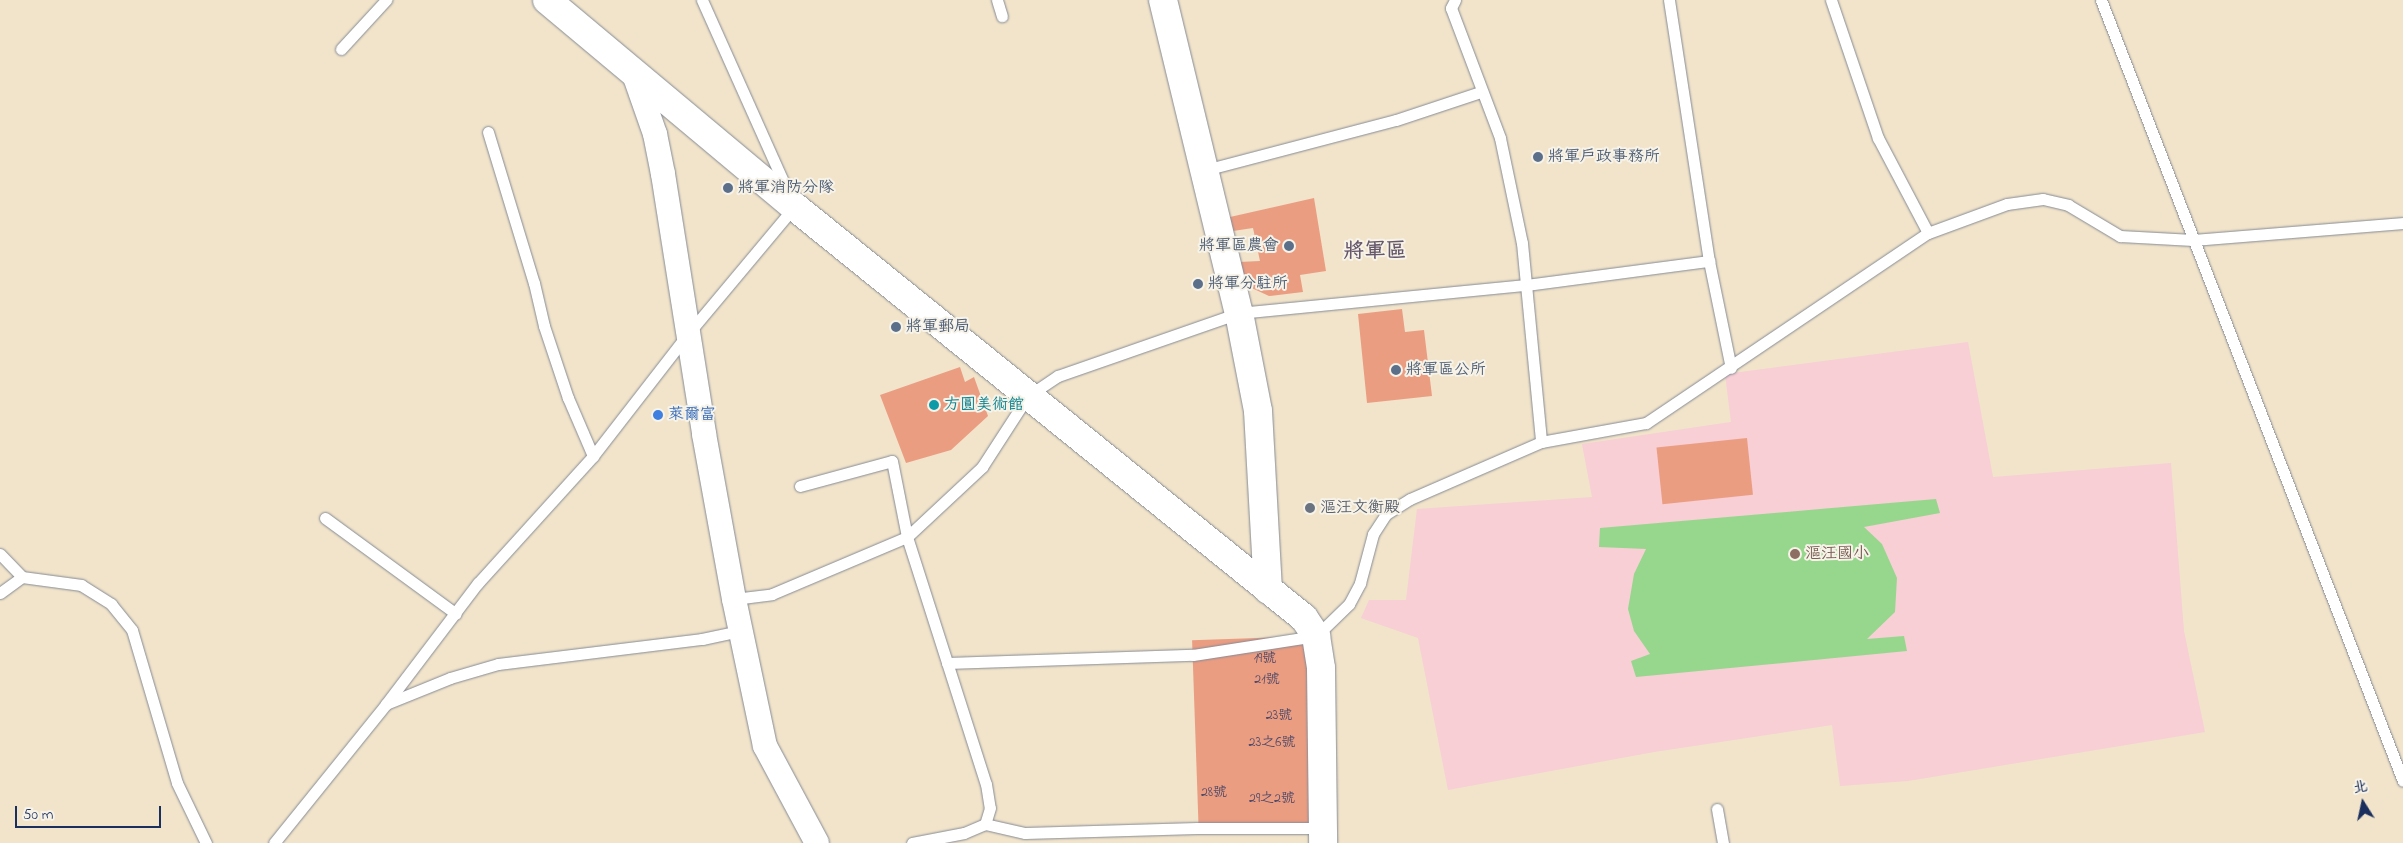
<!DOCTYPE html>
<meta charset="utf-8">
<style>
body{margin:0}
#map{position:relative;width:2403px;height:843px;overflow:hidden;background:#f1e4ca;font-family:"Indie Flower","LXGW WenKai TC",sans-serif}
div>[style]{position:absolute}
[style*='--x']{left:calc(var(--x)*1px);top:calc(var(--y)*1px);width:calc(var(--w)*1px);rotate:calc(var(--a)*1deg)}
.built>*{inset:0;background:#f7cfd5}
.green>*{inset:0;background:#96d78d}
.building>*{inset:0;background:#eb9d82;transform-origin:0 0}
.roads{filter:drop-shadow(0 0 1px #868a94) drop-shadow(0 0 1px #868a94)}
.service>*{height:11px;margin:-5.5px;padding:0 5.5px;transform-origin:5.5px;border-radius:5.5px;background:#fff}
.minor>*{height:24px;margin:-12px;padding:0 12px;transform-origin:12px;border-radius:12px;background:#fff}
.tertiary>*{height:28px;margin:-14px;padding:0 14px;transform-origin:14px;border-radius:14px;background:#fff}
.dots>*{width:14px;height:14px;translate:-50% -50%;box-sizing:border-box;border:2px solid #f7f3e8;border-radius:50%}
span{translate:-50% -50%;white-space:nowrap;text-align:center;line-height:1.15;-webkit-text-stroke:4px #f7f3e8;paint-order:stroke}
.number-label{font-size:14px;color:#4f4a67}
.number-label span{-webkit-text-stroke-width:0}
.service-label{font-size:16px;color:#4e5e75}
.left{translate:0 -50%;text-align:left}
.right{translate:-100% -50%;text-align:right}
.culture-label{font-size:16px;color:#0d838f}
.shop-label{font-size:16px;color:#366cbe}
.worship-label{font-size:16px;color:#5b616d}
.education-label{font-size:16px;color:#785e54}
.district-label{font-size:21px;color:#64566b;font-weight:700}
.north{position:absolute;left:2338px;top:778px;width:50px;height:50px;-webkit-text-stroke:4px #f7f3e8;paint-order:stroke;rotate:350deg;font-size:14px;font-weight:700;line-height:20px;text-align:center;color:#1b2f5e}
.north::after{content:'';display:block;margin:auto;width:18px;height:22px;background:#1b2f5e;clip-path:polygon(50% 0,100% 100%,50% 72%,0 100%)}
.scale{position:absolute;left:15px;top:806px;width:146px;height:22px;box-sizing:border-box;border:2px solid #1b2f5e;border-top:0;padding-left:6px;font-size:15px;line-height:18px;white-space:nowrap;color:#1b2f5e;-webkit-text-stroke:4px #f7f3e8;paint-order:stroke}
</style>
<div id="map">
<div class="built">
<div style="clip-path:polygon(1968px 342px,1993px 477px,2171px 463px,2184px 631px,2205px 732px,1908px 781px,1840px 786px,1832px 725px,1654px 752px,1448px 790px,1418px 638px,1361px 618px,1369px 600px,1406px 600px,1417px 509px,1592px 497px,1582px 444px,1731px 422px,1725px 374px)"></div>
</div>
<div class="green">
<div style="clip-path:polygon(1936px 499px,1940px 513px,1864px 527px,1882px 544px,1897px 578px,1895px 612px,1867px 639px,1904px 636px,1907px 651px,1636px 677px,1631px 661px,1650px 654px,1634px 631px,1628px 609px,1634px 574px,1646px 549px,1599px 547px,1600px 528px)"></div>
</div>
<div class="building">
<div style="clip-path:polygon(1314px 198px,1326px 271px,1300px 275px,1303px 292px,1269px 296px,1243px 284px,1239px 262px,1260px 261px,1253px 228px,1233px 231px,1230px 217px)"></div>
<div style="clip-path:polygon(1402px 309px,1405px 332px,1424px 330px,1432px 396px,1367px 403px,1358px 314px)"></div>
<div style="clip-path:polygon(960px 367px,965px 382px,974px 377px,988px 416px,951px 450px,906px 463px,880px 395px)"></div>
<div style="left:1747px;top:438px;width:57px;height:91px;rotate:84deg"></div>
<div style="left:1316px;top:636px;width:192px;height:124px;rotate:88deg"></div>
</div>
<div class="roads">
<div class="service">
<div style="--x:702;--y:0;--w:208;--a:65.9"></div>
<div style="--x:997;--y:0;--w:17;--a:73"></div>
<div style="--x:1455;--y:0;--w:9;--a:117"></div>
<div style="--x:1451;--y:8;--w:139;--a:69.3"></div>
<div style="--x:1500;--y:138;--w:107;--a:78.2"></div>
<div style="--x:1522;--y:243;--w:200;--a:84.5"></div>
<div style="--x:1669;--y:0;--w:264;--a:81.3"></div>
<div style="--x:1709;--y:261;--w:109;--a:78.4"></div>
<div style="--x:1831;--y:0;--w:146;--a:71.2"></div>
<div style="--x:1878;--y:138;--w:107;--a:62.2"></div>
<div style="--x:2101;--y:0;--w:837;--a:68.86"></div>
<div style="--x:341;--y:49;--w:67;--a:-47.4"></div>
<div style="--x:488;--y:132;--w:158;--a:73.1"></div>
<div style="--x:534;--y:283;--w:44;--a:76.9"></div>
<div style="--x:544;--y:326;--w:76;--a:71.6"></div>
<div style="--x:568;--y:398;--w:63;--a:66.7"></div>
<div style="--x:1205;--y:170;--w:197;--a:-14.7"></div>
<div style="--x:1396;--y:120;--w:89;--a:-18.4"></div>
<div style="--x:800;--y:486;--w:95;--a:-15.2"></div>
<div style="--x:892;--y:461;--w:77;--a:78.8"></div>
<div style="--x:907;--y:537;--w:259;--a:72.3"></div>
<div style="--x:986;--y:784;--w:24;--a:81"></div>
<div style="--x:990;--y:808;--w:17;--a:107"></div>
<div style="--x:325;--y:518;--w:162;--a:36.2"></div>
<div style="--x:0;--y:554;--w:32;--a:46"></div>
<div style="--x:22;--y:577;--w:60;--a:7.7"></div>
<div style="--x:81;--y:585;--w:36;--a:32"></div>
<div style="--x:111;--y:604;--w:33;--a:51"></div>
<div style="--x:132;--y:630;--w:159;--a:73.6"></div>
<div style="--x:177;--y:783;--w:67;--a:64.2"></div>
<div style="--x:0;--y:593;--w:27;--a:-36"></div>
<div style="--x:734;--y:599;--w:38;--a:-7"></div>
<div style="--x:772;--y:594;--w:147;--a:-22.9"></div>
<div style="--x:907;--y:537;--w:103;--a:-43"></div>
<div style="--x:982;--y:467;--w:85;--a:-57.1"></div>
<div style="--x:1028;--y:396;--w:36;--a:-34"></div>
<div style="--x:1058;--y:376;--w:192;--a:-19.2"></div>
<div style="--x:1239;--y:313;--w:288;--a:-5.6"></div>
<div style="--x:1526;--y:285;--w:185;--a:-7.5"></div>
<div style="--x:947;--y:663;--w:246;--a:-1.9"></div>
<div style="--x:1193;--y:655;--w:124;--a:-8.8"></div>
<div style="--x:1316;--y:636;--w:46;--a:-44.1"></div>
<div style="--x:1349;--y:604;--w:24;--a:-62"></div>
<div style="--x:1360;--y:583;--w:51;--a:-75.1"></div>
<div style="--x:1373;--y:534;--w:24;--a:-57"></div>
<div style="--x:1386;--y:514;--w:28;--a:-32"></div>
<div style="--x:1410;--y:499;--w:143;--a:-23.5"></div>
<div style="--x:1541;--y:442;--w:107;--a:-10.3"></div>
<div style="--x:1646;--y:423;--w:340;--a:-34"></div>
<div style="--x:1928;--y:233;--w:84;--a:-20.2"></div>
<div style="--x:2007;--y:204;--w:36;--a:-8"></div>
<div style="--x:2043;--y:199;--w:26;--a:13"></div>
<div style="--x:2068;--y:205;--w:61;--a:30.8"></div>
<div style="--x:2120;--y:236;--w:73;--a:3.1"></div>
<div style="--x:2193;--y:240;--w:211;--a:-4.6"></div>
<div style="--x:386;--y:704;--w:69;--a:-22.1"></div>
<div style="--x:450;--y:678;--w:50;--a:-16.3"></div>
<div style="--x:498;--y:664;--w:206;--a:-7"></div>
<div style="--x:702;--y:639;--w:39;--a:-12"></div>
<div style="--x:1717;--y:809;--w:35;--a:80"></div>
<div style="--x:274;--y:843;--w:179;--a:-51.1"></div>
<div style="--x:386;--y:704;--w:152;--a:-52.8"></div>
<div style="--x:478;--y:583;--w:171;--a:-47.8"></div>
<div style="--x:593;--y:456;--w:153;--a:-52.2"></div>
<div style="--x:687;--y:335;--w:167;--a:-50.1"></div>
<div style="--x:912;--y:843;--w:53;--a:-10.9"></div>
<div style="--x:964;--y:833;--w:23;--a:-23"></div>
<div style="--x:985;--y:824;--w:41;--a:12.7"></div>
<div style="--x:1025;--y:833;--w:172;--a:-1.7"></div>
<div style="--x:1197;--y:828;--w:125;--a:0"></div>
</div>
<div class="minor">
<div style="--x:634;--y:74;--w:64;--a:70.7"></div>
<div style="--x:655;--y:134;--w:41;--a:78.7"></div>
<div style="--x:663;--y:174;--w:263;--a:81"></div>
<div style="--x:704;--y:434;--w:168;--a:79.7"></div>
<div style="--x:734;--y:599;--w:150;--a:78.1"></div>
<div style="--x:765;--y:746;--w:110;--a:61.8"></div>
</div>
<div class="tertiary">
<div style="--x:547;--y:0;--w:323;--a:39.9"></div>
<div style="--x:795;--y:207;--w:654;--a:38.92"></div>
<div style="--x:1304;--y:618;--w:22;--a:56"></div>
<div style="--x:1316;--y:636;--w:32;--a:81"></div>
<div style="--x:1321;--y:668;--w:175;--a:89.3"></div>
<div style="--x:1163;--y:0;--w:322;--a:76.4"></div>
<div style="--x:1239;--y:313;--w:100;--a:79"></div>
<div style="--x:1258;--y:411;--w:179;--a:86.8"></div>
</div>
</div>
<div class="dots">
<div style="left:1538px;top:157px;background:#5c6f8a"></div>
<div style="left:728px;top:188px;background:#5c6f8a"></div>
<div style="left:1289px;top:246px;background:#5c6f8a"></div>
<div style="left:1198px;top:284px;background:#5c6f8a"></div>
<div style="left:896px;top:327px;background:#5c6f8a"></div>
<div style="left:1396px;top:370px;background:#5c6f8a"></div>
<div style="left:934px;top:405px;background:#0f9aa8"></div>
<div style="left:658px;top:415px;background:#3f7fe0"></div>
<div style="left:1310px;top:508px;background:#6b7280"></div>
<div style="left:1795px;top:554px;background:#8d6e63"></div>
</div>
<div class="number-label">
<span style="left:1265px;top:659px">19號</span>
<span style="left:1267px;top:680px">21號</span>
<span style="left:1279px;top:716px">23號</span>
<span style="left:1272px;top:743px">23之6號</span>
<span style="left:1214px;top:793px">28號</span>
<span style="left:1272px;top:799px">29之2號</span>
</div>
<div class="service-label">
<span class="left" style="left:1548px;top:157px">將軍戶政事務所</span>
<span class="left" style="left:738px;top:188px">將軍消防分隊</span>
<span class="right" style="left:1279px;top:246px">將軍區農會</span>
<span class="left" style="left:1208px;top:284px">將軍分駐所</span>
<span class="left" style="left:906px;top:327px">將軍郵局</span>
<span class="left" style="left:1406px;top:370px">將軍區公所</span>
</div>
<div class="culture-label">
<span class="left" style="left:944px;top:405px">方圓美術館</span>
</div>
<div class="shop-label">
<span class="left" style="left:668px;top:415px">萊爾富</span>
</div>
<div class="worship-label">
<span class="left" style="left:1320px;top:508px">漚汪文衡殿</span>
</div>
<div class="education-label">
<span class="left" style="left:1805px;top:554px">漚汪國小</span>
</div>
<div class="district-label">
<span style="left:1375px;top:252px">將軍區</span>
</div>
<div class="north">北</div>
<div class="scale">50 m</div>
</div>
